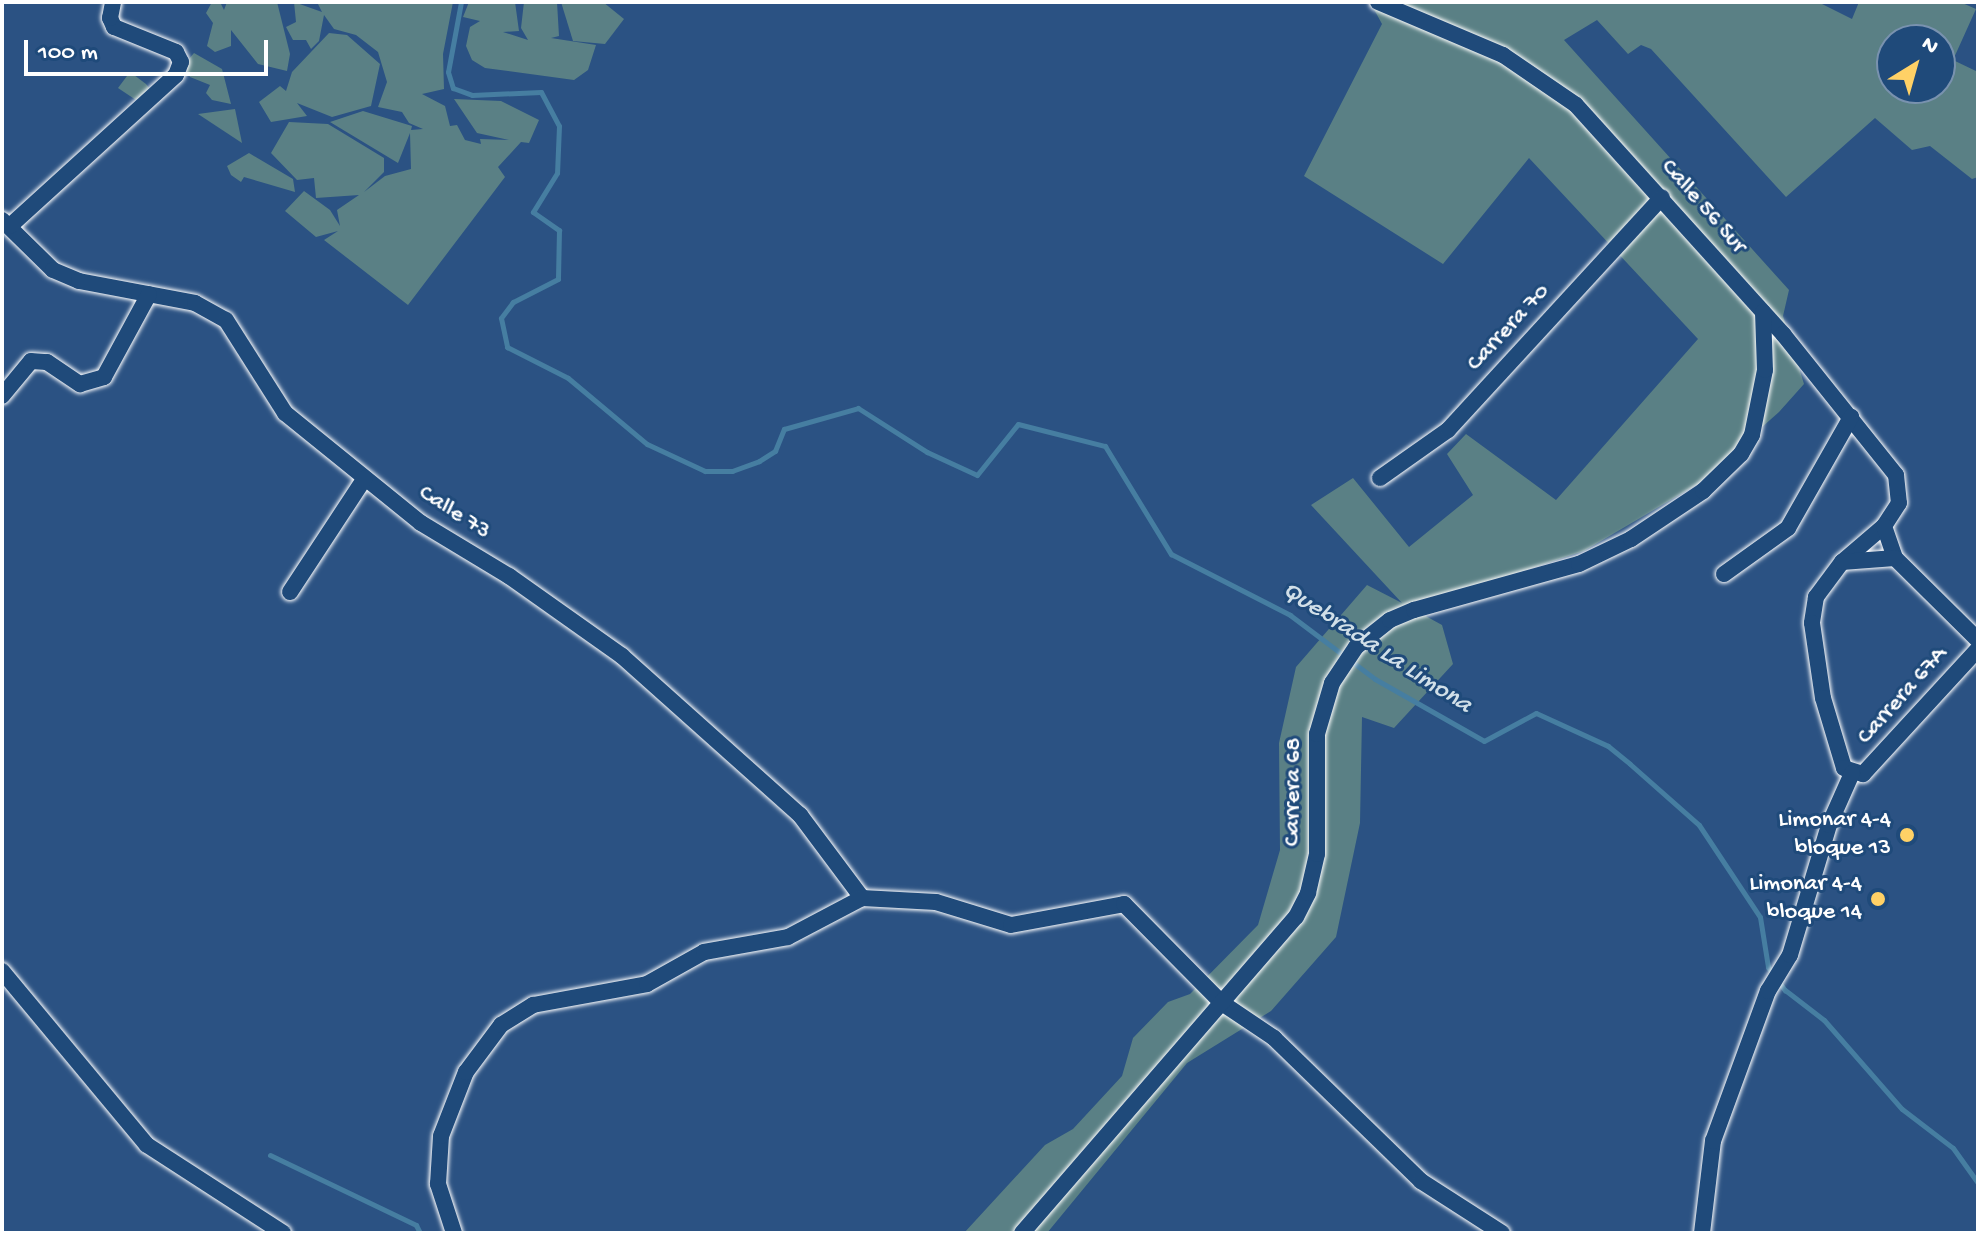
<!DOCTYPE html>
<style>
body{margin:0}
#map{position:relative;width:1980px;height:1235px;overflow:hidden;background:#2b5283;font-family:"Gochi Hand",sans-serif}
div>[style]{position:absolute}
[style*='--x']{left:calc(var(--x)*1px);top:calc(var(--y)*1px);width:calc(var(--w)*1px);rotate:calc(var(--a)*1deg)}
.green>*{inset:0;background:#5a8085}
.stream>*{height:5px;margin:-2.5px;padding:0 2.5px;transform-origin:2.5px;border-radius:2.5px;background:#467ea1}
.roads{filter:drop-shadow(0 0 2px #fff) drop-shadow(0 0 2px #fff)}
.minor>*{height:16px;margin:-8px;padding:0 8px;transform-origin:8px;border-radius:8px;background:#1f4a7a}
.dots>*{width:22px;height:22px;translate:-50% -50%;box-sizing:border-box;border:4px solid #1f4a7a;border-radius:50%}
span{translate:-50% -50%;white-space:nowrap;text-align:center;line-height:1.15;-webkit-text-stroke:6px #1f4a7a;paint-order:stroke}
.street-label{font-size:24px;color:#fff}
.poi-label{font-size:24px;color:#fff}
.right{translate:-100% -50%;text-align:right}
.water-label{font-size:26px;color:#d1dfe8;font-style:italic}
.frame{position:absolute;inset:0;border:4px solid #fff;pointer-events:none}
.north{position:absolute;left:1876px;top:24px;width:80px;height:80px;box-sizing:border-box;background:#1f4a7a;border:2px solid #7992af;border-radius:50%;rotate:37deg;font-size:22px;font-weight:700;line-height:32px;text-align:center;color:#fff}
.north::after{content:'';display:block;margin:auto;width:28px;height:36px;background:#ffd166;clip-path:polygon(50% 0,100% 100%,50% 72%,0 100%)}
.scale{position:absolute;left:24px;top:40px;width:244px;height:36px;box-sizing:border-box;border:4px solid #fff;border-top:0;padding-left:10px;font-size:24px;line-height:28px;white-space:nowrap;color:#fff;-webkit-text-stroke:6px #1f4a7a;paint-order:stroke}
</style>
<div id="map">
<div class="green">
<div style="clip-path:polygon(212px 2px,220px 2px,224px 10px,227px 2px,277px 2px,290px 54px,287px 71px,258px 64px,231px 30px,231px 46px,215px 52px,207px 46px,213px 23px,206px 13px)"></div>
<div style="clip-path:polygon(294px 2px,322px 12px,317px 2px,453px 2px,443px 54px,444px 89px,422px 94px,445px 106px,450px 126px,457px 125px,465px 140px,481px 144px,480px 139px,509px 140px,477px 133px,454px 99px,501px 101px,539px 120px,529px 143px,521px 142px,498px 167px,505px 177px,408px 305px,324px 240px,338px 231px,316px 237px,285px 211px,304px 191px,330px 210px,340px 226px,337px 210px,359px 195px,316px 198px,314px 178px,297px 180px,271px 153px,289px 122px,328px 124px,384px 158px,384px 172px,364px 192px,385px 176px,411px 169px,410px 133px,398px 163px,330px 122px,363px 111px,412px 126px,411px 130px,423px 129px,409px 123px,402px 112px,378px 107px,387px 82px,378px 52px,356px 35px,334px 29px,324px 15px,319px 41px,311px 49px,306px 40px,293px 40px,286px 27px,296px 22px)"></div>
<div style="clip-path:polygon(469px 2px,515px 2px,519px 31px,503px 32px,528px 40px,521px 28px,524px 2px,557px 2px,559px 36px,551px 38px,596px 45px,588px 70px,574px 80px,485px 68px,472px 60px,466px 46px,470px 27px,480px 21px,463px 17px)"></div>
<div style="clip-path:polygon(561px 2px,603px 2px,624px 19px,605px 44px,573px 41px)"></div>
<div style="clip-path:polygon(evenodd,1370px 2px,1818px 2px,1852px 19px,1859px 2px,1960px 2px,1976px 9px,1953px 60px,1978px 72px,1978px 177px,1972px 179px,1930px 146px,1912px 150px,1875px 118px,1786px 197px,1651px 49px,1641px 45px,1628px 54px,1597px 20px,1564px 40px,1789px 290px,1783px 316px,1804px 384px,1779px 412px,1698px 484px,1584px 551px,1411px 608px,1442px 625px,1453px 664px,1394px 728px,1362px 717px,1360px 823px,1336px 937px,1271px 1011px,1187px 1063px,1047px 1233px,964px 1233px,1045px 1145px,1073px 1129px,1122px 1076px,1133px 1038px,1168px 1002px,1190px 994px,1258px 925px,1280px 850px,1279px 743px,1296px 667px,1367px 585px,1402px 603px,1311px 505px,1353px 478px,1409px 547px,1473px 495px,1447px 454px,1466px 434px,1556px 500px,1698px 339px,1529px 158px,1443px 264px,1304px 176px,1382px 24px,1370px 2px,1892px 40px,1940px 40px,1940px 88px,1892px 88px,1892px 40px)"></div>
<div style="clip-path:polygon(329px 33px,347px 35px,380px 64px,371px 106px,332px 117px,297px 103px,307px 116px,271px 122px,259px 102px,280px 86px,286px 91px,292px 72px)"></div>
<div style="clip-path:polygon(194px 53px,222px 69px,231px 104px,212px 100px,206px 93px,210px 85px,190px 77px,184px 65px)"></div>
<div style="clip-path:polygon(130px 72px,146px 84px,153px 93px,136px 100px,118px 88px)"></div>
<div style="clip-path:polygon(235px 109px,242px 143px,198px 114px)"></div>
<div style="clip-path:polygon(249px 153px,293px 179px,295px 192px,244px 177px,241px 182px,231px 175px,227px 166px)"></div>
</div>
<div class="stream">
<div style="--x:461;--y:2;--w:71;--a:100.5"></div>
<div style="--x:448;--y:72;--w:17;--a:73"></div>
<div style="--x:453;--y:88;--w:20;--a:20"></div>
<div style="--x:472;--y:95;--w:69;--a:-2.5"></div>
<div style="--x:541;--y:92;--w:38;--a:62"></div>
<div style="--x:559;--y:126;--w:47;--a:92.4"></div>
<div style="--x:557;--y:173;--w:46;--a:121.6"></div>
<div style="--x:533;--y:212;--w:32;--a:35"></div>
<div style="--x:559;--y:230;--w:49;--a:91.2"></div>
<div style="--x:558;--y:279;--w:51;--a:152.9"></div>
<div style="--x:513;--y:302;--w:20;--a:127"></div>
<div style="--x:501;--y:318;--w:30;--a:78"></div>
<div style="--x:507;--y:347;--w:68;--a:26.9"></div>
<div style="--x:568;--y:378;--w:103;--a:39.9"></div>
<div style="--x:647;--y:444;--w:64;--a:25"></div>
<div style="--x:705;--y:471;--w:27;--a:0"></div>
<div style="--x:732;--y:471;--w:29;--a:-20"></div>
<div style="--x:759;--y:461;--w:19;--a:-32"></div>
<div style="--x:775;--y:451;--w:24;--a:-68"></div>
<div style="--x:784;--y:429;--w:77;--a:-15.8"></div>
<div style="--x:858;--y:408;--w:82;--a:32.5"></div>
<div style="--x:927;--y:452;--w:55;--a:24.7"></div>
<div style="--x:977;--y:475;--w:65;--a:-51.2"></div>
<div style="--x:1018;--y:424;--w:90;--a:14.2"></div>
<div style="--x:1105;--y:446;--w:127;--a:58.6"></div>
<div style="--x:1171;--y:554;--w:134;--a:27.1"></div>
<div style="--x:1290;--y:615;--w:106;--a:37"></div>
<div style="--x:1375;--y:679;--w:125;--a:29.6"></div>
<div style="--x:1484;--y:741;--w:59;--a:-28.3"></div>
<div style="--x:1536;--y:713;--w:79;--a:24.6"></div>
<div style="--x:1608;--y:746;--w:28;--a:39"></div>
<div style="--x:1630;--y:764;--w:92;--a:41.5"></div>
<div style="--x:1699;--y:825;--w:110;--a:56.5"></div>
<div style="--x:1760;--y:917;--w:51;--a:80.9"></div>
<div style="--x:1768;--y:967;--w:29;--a:54"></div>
<div style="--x:1785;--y:990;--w:49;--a:37.6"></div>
<div style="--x:1824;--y:1020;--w:118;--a:48.8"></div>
<div style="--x:1902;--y:1109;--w:64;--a:37.4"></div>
<div style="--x:1953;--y:1148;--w:43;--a:54.5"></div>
<div style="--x:270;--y:1155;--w:162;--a:25.6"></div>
<div style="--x:416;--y:1225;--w:9;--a:63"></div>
</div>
<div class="roads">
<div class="minor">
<div style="--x:1378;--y:2;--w:136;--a:23"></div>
<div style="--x:1503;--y:55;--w:88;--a:34.4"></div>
<div style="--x:1576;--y:105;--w:309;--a:47.9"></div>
<div style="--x:1783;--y:334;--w:181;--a:51.3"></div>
<div style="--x:1896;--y:475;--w:28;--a:84"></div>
<div style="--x:1899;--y:503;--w:27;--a:123"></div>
<div style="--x:1884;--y:526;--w:55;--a:139.4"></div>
<div style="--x:1842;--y:562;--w:44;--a:126.6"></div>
<div style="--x:1816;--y:597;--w:26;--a:99"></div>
<div style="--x:1812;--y:623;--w:76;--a:81.7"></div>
<div style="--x:1823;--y:698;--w:73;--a:73.3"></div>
<div style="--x:1844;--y:768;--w:20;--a:18"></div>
<div style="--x:1863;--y:774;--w:170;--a:-47.4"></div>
<div style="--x:2;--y:220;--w:71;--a:44.4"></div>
<div style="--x:53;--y:270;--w:28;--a:23"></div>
<div style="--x:79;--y:281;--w:118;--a:10.7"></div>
<div style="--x:195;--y:303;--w:35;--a:29"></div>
<div style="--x:226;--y:320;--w:110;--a:57.6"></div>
<div style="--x:285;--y:413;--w:175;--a:39"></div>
<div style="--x:421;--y:523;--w:103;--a:31.1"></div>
<div style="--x:509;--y:576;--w:138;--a:35.3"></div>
<div style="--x:622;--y:656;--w:239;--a:41.8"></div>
<div style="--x:800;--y:815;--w:104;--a:53.2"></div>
<div style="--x:10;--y:226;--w:224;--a:-42.3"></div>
<div style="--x:176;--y:75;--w:14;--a:-69"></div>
<div style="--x:181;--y:62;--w:11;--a:-117"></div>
<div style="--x:176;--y:52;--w:67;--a:-158"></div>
<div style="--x:114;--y:27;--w:10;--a:-114"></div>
<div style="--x:110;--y:18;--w:16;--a:-79"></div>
<div style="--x:2;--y:396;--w:45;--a:-50.4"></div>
<div style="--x:31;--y:361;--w:16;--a:4"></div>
<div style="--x:47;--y:362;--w:40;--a:34"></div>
<div style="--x:80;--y:384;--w:25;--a:-16"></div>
<div style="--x:104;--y:377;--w:94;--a:-61.5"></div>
<div style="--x:1380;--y:478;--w:83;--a:-35.2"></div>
<div style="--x:1448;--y:430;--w:316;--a:-47.4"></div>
<div style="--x:1884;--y:526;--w:34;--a:71"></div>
<div style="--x:1895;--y:558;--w:117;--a:44.7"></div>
<div style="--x:1842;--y:562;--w:53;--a:-4.3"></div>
<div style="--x:1724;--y:574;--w:79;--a:-35.7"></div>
<div style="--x:1788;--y:528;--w:128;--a:-60.4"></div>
<div style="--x:290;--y:592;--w:136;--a:-56.7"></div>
<div style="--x:862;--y:898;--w:74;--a:3.1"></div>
<div style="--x:936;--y:902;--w:78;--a:17"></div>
<div style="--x:1011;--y:925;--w:115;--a:-10.5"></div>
<div style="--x:1124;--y:904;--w:139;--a:45.3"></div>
<div style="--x:1222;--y:1003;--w:63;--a:33.9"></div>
<div style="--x:1274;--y:1038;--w:205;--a:44.2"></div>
<div style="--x:1421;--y:1181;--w:96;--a:32.7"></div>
<div style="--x:2;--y:971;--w:226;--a:50.2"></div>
<div style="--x:147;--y:1145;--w:162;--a:32.9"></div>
<div style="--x:454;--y:1233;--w:52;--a:-108.1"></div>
<div style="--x:438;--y:1184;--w:48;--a:-86.4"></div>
<div style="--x:441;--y:1136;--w:69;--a:-68.7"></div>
<div style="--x:466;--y:1072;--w:59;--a:-53.3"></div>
<div style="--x:501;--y:1025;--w:38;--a:-32"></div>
<div style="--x:533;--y:1005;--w:116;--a:-10.4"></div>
<div style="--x:647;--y:984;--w:65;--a:-29.3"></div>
<div style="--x:704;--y:952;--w:85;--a:-10.1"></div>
<div style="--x:788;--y:937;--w:84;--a:-27.8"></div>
<div style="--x:1022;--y:1233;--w:418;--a:-49.1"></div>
<div style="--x:1296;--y:917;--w:27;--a:-63"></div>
<div style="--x:1308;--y:893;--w:40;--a:-77"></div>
<div style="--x:1317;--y:854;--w:120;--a:-90"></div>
<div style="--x:1317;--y:734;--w:53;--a:-73.6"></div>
<div style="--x:1332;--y:683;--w:43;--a:-56.3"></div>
<div style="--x:1356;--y:647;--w:43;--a:-38.5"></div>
<div style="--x:1390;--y:620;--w:26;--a:-23"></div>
<div style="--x:1414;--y:610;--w:171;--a:-15.6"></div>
<div style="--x:1579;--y:564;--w:58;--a:-25.7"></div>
<div style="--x:1631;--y:539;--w:87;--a:-33.7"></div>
<div style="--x:1703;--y:491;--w:53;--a:-44.2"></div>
<div style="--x:1741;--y:454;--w:22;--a:-60"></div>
<div style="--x:1752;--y:435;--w:66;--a:-78.7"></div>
<div style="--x:1765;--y:370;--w:58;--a:-92"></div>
<div style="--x:1702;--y:1233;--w:93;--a:-83.2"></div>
<div style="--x:1713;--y:1141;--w:160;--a:-69.9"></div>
<div style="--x:1768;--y:991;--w:42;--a:-58.6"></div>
<div style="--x:1790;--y:955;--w:136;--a:-73.3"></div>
<div style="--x:1829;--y:825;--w:57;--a:-66.1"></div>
</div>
</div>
<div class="dots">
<div style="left:1907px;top:835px;background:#ffd166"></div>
<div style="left:1878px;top:899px;background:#ffd166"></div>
</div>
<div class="street-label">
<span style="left:1703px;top:207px;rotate:49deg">Calle 56 Sur</span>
<span style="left:1509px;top:328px;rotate:-47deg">Carrera 70</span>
<span style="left:454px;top:513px;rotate:33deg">Calle 73</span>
<span style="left:1903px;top:696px;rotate:-48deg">Carrera 67A</span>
<span style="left:1294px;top:792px;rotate:-89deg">Carrera 68</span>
</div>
<div class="poi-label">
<span class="right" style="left:1891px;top:835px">Limonar 4-4<br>bloque 13</span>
<span class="right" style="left:1862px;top:899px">Limonar 4-4<br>bloque 14</span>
</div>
<div class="water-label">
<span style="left:1376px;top:649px;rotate:33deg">Quebrada La Limona</span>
</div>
<div class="frame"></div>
<div class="north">N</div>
<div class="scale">100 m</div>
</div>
